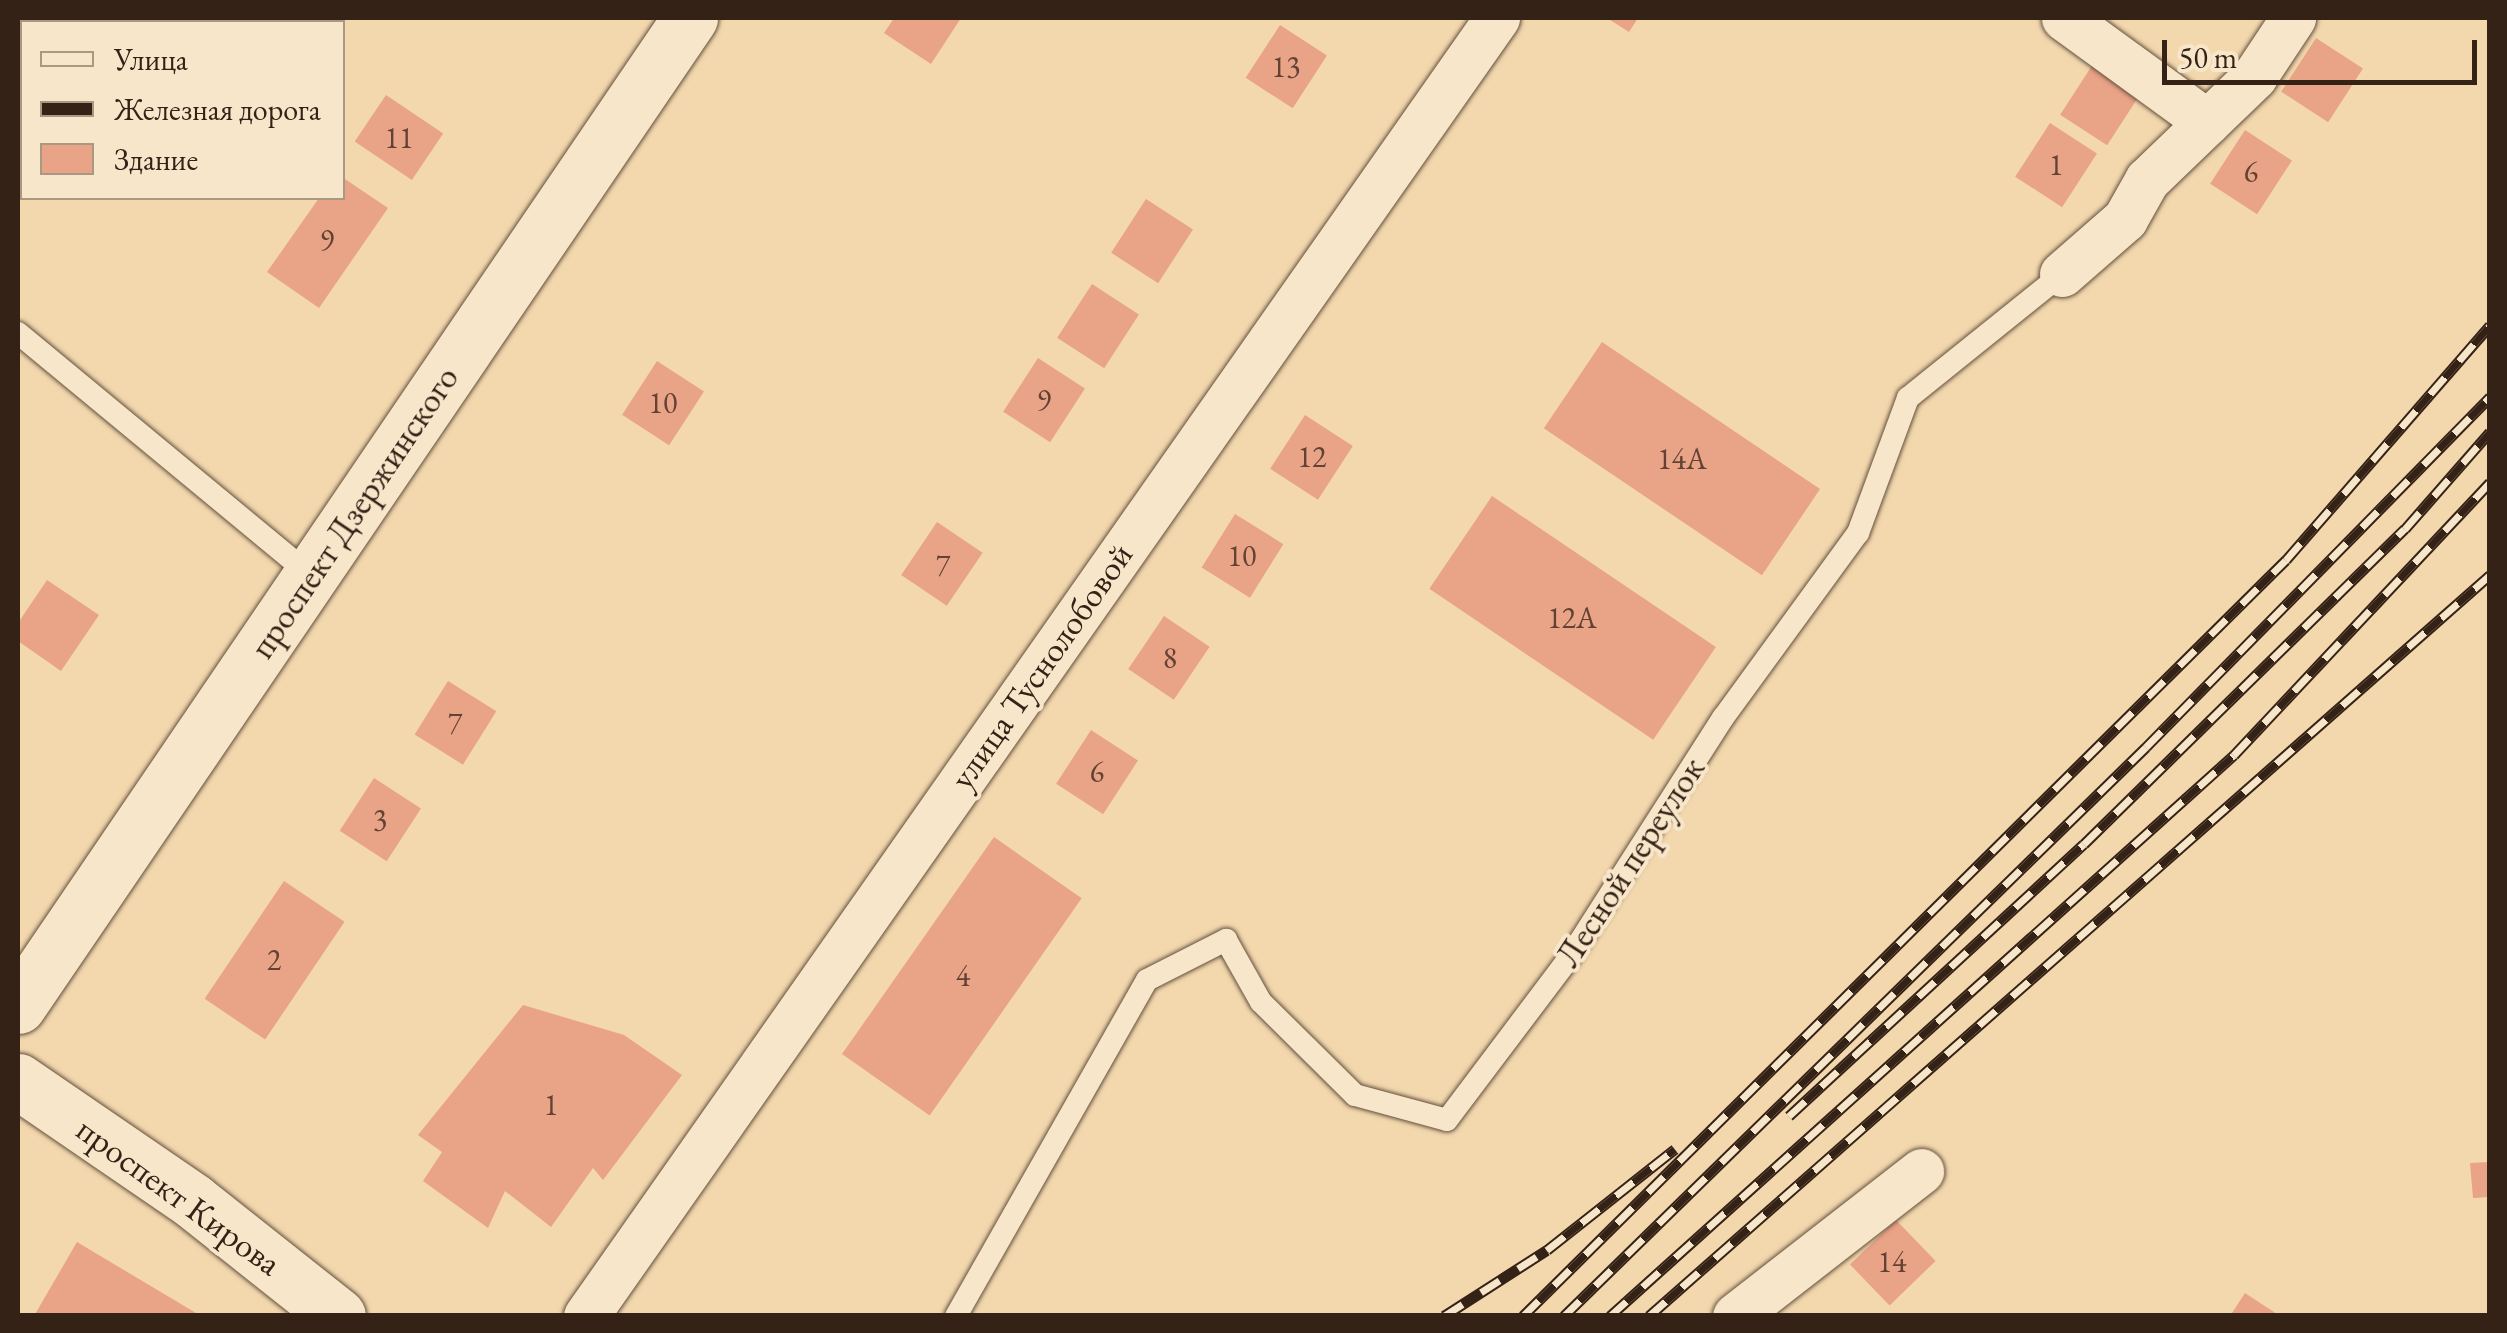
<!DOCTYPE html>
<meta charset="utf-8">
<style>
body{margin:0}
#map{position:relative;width:2507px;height:1333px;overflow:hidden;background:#f3d8ae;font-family:"EB Garamond",serif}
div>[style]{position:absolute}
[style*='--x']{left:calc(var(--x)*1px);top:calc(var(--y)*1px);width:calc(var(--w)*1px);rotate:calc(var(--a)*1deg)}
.building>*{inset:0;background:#e9a387;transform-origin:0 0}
.roads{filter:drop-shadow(0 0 2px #64503d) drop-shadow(0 0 2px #64503d)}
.service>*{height:22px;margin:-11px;padding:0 11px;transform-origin:11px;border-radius:11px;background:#f7e6ca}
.minor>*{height:45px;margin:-22.5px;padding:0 22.5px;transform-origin:22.5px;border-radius:22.5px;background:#f7e6ca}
.tertiary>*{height:55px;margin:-27.5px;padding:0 27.5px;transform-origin:27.5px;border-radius:27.5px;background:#f7e6ca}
.rail>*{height:11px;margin-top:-5.5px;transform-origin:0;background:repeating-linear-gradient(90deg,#f7e6ca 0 22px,#342217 0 44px);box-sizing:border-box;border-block:2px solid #342217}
span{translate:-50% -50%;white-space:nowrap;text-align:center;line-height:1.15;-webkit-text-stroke:8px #f7e6ca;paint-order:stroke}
.number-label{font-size:30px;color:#614233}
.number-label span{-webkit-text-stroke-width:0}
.street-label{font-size:35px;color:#342217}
.frame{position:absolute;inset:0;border:20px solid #342217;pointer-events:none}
.legend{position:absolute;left:20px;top:20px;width:325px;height:180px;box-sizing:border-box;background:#f7e6ca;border:2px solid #a99882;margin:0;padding:12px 18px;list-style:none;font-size:30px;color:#342217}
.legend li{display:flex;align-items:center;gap:20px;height:50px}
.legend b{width:50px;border:2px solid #a99882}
.scale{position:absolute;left:2162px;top:40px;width:315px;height:45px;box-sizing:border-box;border:5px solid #342217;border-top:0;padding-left:12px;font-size:30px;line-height:35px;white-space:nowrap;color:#342217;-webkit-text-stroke:8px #f7e6ca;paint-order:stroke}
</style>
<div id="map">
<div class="building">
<div style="clip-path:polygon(894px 18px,961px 18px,931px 64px,884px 33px)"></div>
<div style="clip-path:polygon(1607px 18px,1638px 18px,1629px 32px)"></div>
<div style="left:1280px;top:25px;width:56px;height:63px;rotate:33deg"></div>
<div style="left:2316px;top:38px;width:56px;height:64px;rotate:33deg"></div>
<div style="left:2095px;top:61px;width:56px;height:64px;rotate:33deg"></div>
<div style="left:386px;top:95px;width:69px;height:56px;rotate:34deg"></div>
<div style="left:2050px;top:123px;width:56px;height:64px;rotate:33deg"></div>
<div style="left:2245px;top:130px;width:56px;height:64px;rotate:33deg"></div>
<div style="clip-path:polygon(342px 177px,388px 208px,319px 308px,267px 272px,319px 198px,342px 198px)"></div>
<div style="left:1146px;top:199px;width:56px;height:64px;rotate:33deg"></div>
<div style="left:1092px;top:284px;width:56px;height:64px;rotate:33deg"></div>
<div style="left:1602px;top:342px;width:263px;height:104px;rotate:34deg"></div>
<div style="left:1038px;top:358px;width:56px;height:64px;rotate:33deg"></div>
<div style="left:657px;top:361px;width:56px;height:64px;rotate:33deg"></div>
<div style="left:1305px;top:415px;width:57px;height:64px;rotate:33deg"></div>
<div style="left:1492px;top:496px;width:270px;height:112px;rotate:34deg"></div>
<div style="left:1235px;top:514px;width:57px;height:63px;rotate:32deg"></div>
<div style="left:937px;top:522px;width:55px;height:64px;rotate:34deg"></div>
<div style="clip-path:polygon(47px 580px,99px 615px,61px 671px,18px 641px,18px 623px)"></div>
<div style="left:1164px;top:616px;width:55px;height:64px;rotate:34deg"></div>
<div style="left:448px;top:681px;width:57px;height:63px;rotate:32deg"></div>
<div style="left:1091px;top:730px;width:56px;height:64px;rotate:33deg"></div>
<div style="left:374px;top:778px;width:56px;height:63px;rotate:33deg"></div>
<div style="left:994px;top:837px;width:107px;height:265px;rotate:35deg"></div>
<div style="left:284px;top:881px;width:73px;height:142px;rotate:34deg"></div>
<div style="clip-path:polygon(523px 1005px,624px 1035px,682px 1075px,603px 1180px,593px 1168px,551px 1227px,505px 1191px,488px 1228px,423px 1181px,442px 1152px,418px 1135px)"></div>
<div style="clip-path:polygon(2490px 1162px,2490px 1197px,2473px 1198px,2470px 1163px)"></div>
<div style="left:1896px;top:1220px;width:57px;height:64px;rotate:46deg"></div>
<div style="clip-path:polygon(77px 1242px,201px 1316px,34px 1316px)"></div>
<div style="clip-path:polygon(2245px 1293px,2280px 1316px,2230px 1316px)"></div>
</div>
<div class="roads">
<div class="service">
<div style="--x:59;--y:22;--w:11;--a:-22"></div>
<div style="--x:18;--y:42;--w:4;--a:-14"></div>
<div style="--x:18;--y:333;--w:380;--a:39.6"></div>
<div style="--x:956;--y:1316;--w:386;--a:-60.4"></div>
<div style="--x:1147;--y:980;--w:89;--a:-26.9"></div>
<div style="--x:1226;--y:940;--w:71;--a:60.6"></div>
<div style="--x:1261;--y:1002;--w:132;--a:44.7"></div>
<div style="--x:1355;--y:1095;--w:95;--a:15.2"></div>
<div style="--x:1447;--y:1120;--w:204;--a:-53"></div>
<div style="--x:1570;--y:957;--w:284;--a:-57.4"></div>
<div style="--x:1723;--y:718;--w:229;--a:-53.9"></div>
<div style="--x:1858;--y:533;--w:144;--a:-69.7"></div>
<div style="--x:1908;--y:398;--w:198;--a:-38.8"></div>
</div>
<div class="minor">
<div style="--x:2064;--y:18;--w:177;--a:36"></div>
<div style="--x:2062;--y:274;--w:84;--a:-41.1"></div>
<div style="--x:2125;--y:219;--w:45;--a:-60.6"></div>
<div style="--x:2147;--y:180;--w:149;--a:-43.9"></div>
<div style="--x:2254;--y:77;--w:71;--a:-56.5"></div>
<div style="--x:586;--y:1316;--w:1586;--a:-54.94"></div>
<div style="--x:1735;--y:1316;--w:236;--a:-37.9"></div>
</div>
<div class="tertiary">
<div style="--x:18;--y:1006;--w:1195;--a:-55.78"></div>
<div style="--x:18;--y:1081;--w:212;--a:34.4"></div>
<div style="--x:193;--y:1201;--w:185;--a:38.4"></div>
</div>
</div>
<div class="rail">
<div style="--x:1789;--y:1116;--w:401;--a:-42.7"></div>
<div style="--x:2084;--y:844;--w:450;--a:-44.5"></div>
<div style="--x:2405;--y:529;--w:129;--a:-48.8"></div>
<div style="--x:1444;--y:1316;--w:122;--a:-32.7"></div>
<div style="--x:1547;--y:1250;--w:163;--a:-38.3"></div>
<div style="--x:1523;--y:1316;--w:1074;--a:-44.74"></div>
<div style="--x:2286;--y:560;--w:311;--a:-49"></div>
<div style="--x:1564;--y:1316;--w:814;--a:-44.35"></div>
<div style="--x:2146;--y:747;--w:491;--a:-45.5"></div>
<div style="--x:1610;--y:1316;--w:839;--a:-41.96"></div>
<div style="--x:2234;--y:755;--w:374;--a:-46.8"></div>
<div style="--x:1649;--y:1316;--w:1121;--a:-41.38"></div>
</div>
<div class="number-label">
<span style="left:1286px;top:67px">13</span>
<span style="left:399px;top:138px">11</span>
<span style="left:2056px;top:165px">1</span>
<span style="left:2251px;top:172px">6</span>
<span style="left:327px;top:240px">9</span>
<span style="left:1044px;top:400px">9</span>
<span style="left:663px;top:403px">10</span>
<span style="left:1312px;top:457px">12</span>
<span style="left:1682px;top:459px">14А</span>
<span style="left:1242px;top:556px">10</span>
<span style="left:943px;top:565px">7</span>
<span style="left:1572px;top:618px">12А</span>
<span style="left:1170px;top:658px">8</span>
<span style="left:455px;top:723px">7</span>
<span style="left:1097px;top:772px">6</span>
<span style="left:380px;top:820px">3</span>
<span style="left:274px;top:960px">2</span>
<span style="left:963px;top:976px">4</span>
<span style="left:551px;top:1105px">1</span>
<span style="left:1892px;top:1262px">14</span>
</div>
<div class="street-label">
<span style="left:354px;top:512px;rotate:-56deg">проспект Дзержинского</span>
<span style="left:1041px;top:666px;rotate:-55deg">улица Туснолобовой</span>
<span style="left:1630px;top:862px;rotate:-57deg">Лесной переулок</span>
<span style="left:179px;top:1196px;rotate:36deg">проспект Кирова</span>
</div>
<div class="frame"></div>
<ul class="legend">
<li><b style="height:12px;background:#f7e6ca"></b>Улица</li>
<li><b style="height:12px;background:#342217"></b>Железная дорога</li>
<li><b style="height:28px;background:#e9a387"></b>Здание</li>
</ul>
<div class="scale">50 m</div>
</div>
